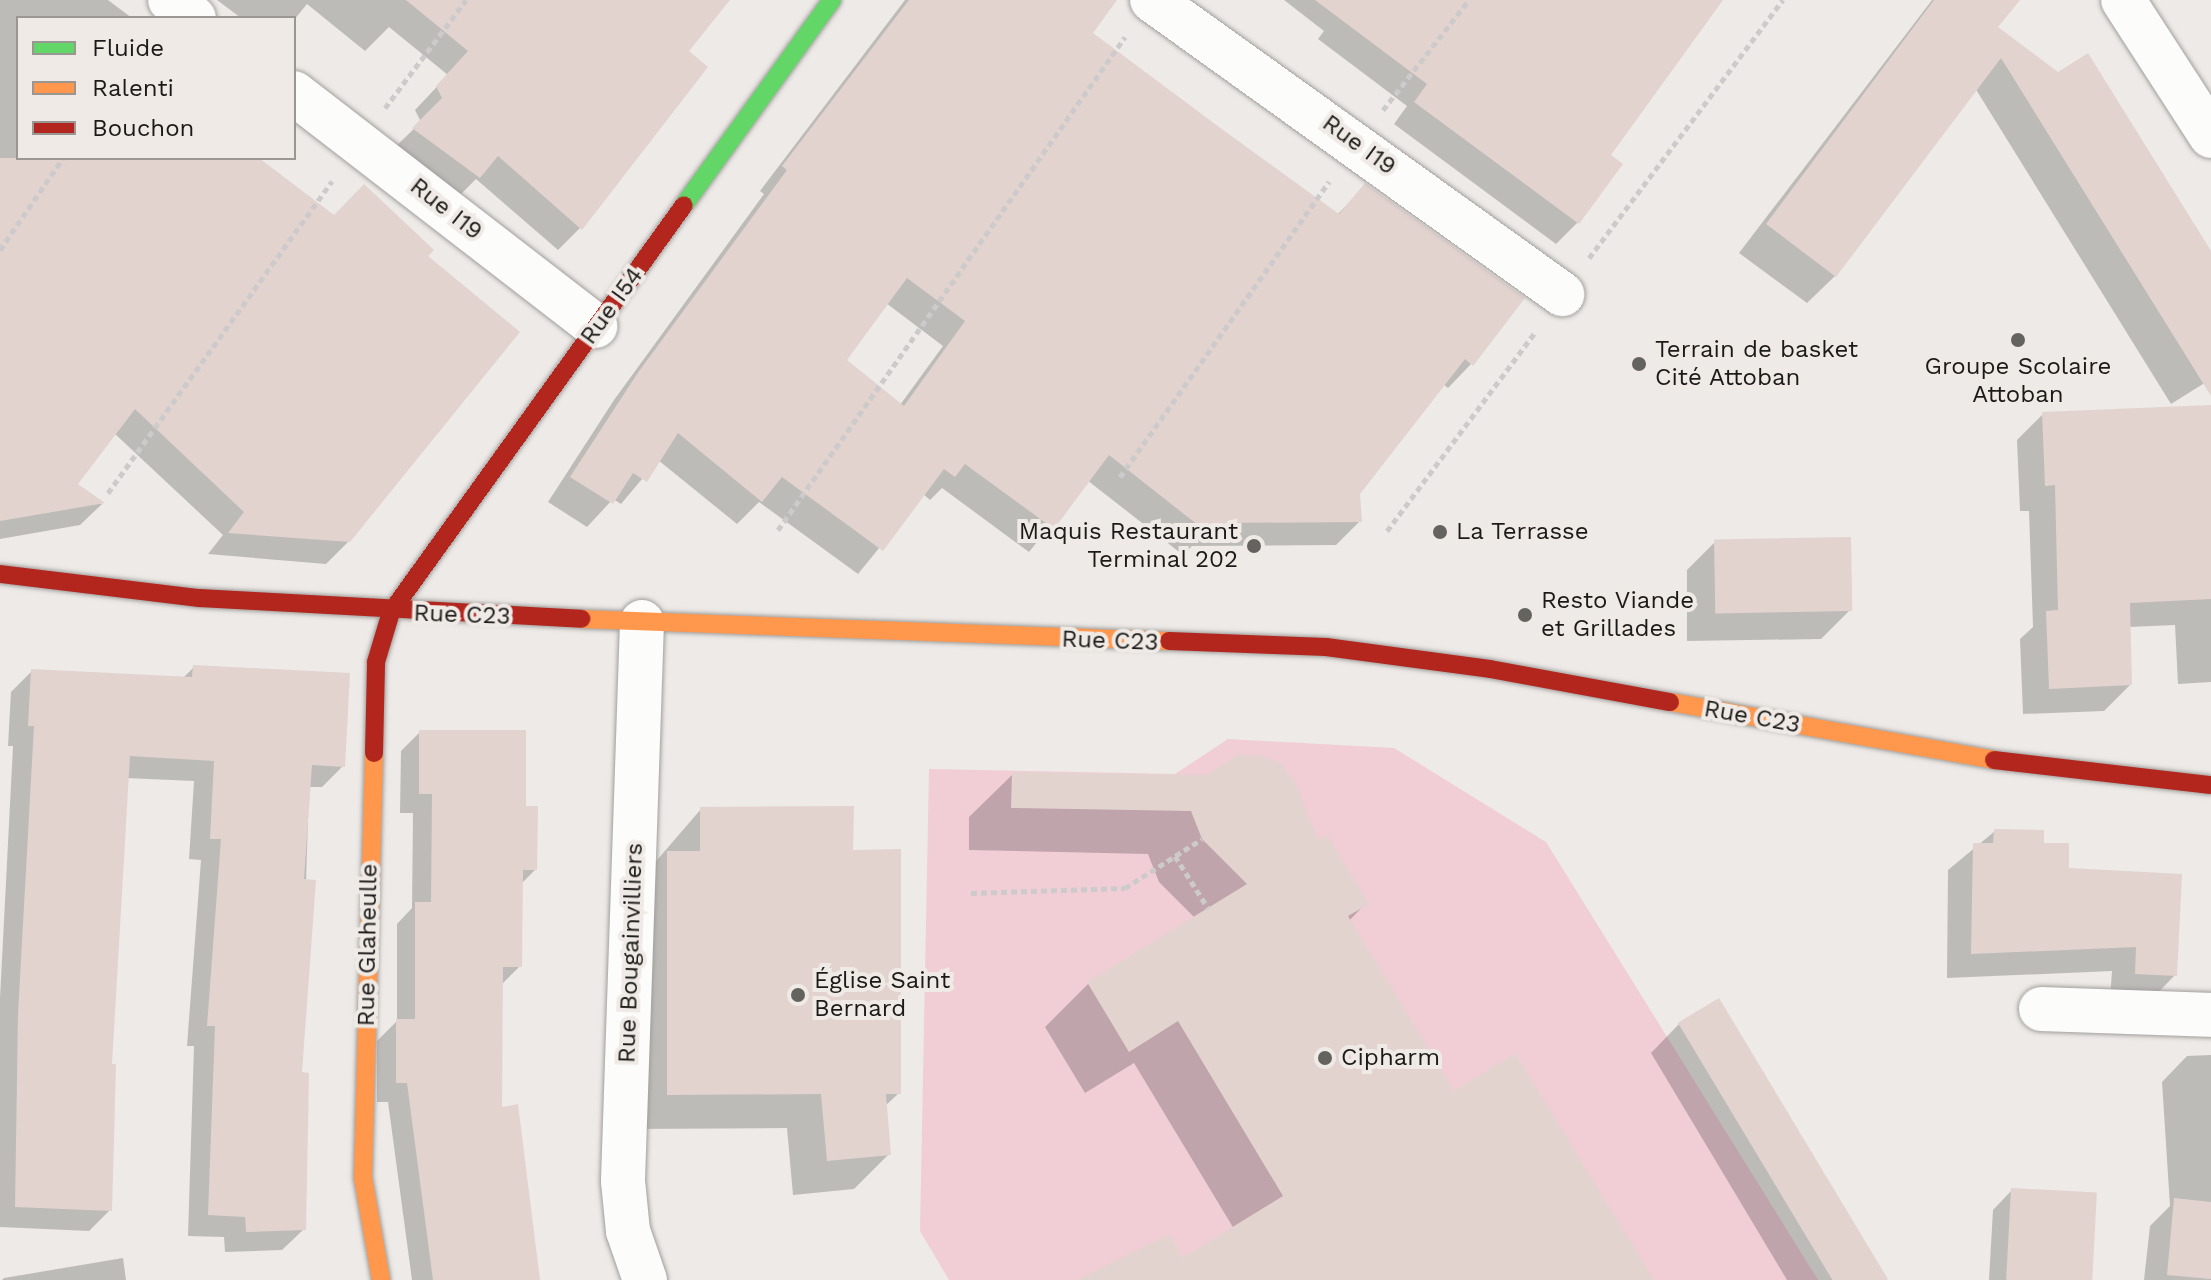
<!DOCTYPE html>
<meta charset="utf-8">
<style>
body{margin:0}
#map{position:relative;width:2211px;height:1280px;overflow:hidden;background:#edeae7;font-family:"Work Sans",sans-serif}
div>[style]{position:absolute}
[style*='--x']{left:calc(var(--x)*1px);top:calc(var(--y)*1px);width:calc(var(--w)*1px);rotate:calc(var(--a)*1deg)}
.green>*{inset:0;background:#f1cdd6}
.shadow>*{inset:0;background:#0003}
.building>*{inset:0;background:#e2d3cf;transform-origin:0 0}
.path>*{height:5px;margin-top:-2.5px;transform-origin:0;background:repeating-linear-gradient(90deg,#cccaca 0 6px,transparent 0 10px)}
.roads{filter:drop-shadow(0 0 2px #a19f9d) drop-shadow(0 0 2px #a19f9d)}
.street>*{height:44px;margin:-22px;padding:0 22px;transform-origin:22px;border-radius:22px;background:#fcfcfb}
.fast>*{height:18px;margin:-9px;padding:0 9px;transform-origin:9px;border-radius:9px;background:#63d668}
.slow>*{height:18px;margin:-9px;padding:0 9px;transform-origin:9px;border-radius:9px;background:#ff974d}
.jam>*{height:18px;margin:-9px;padding:0 9px;transform-origin:9px;border-radius:9px;background:#b3261e}
.dots>*{width:22px;height:22px;translate:-50% -50%;box-sizing:border-box;border:4px solid #efeae5;border-radius:50%}
span{translate:-50% -50%;white-space:nowrap;text-align:center;line-height:1.15;-webkit-text-stroke:8px #efeae5;paint-order:stroke}
.street-label{font-size:24px;color:#1b1a18}
.poi-label{font-size:24px;color:#1b1a18}
.left{translate:0 -50%;text-align:left}
.right{translate:-100% -50%;text-align:right}
.legend{position:absolute;left:16px;top:16px;width:280px;height:144px;box-sizing:border-box;background:#efeae5;border:2px solid #9a9793;margin:0;padding:10px 14px;list-style:none;font-size:24px;color:#1b1a18}
.legend li{display:flex;align-items:center;gap:16px;height:40px}
.legend b{width:40px;border:2px solid #9a9793}
</style>
<div id="map">
<div class="green">
<div style="clip-path:polygon(1228px 739px,1394px 748px,1546px 842px,1818px 1280px,949px 1280px,920px 1231px,929px 769px,1175px 774px)"></div>
</div>
<div class="shadow">
<div style="clip-path:polygon(0 0,108px 0,132px 18px,18px 18px,18px 158px,255px 158px,333px 217px,425px 257px,349px 541px,326px 564px,208px 554px,223px 535px,114px 433px,76px 484px,102px 504px,80px 525px,0 539px)"></div>
<div style="clip-path:polygon(217px 0,727px 0,686px 52px,580px 228px,558px 250px,476px 179px,456px 199px,391px 151px,421px 122px,415px 110px,448px 75px,389px 27px,365px 51px,307px 4px,294px 20px,241px 18px)"></div>
<div style="clip-path:polygon(evenodd,905px 0,1102px 0,1090px 33px,1337px 215px,1365px 186px,1471px 364px,1448px 388px,1443px 384px,1358px 494px,1360px 521px,1336px 545px,1192px 546px,1183px 555px,1087px 480px,1029px 552px,942px 488px,930px 500px,923px 494px,858px 574px,759px 502px,737px 524px,658px 460px,621px 504px,613px 499px,587px 527px,548px 502px,614px 400px,764px 194px,760px 191px,905px 0,886px 303px,943px 346px,900px 405px,844px 360px,886px 303px)"></div>
<div style="clip-path:polygon(1284px 0,1720px 0,1608px 156px,1578px 222px,1556px 244px,1394px 124px,1407px 106px,1318px 39px,1324px 31px)"></div>
<div style="clip-path:polygon(1932px 0,2017px 0,1995px 28px,2211px 255px,2211px 379px,2171px 404px,1975px 88px,1835px 276px,1807px 303px,1739px 253px)"></div>
<div style="clip-path:polygon(2211px 407px,2211px 682px,2178px 684px,2175px 625px,2129px 627px,2130px 685px,2104px 711px,2023px 714px,2020px 639px,2033px 627px,2029px 511px,2020px 511px,2017px 440px,2043px 414px)"></div>
<div style="clip-path:polygon(1715px 542px,1850px 610px,1821px 639px,1687px 641px,1687px 570px)"></div>
<div style="clip-path:polygon(193px 668px,343px 766px,322px 787px,309px 787px,300px 1074px,304px 1229px,282px 1250px,225px 1252px,224px 1237px,188px 1236px,194px 1046px,187px 1046px,201px 860px,189px 859px,194px 781px,126px 778px,110px 1066px,110px 1210px,89px 1231px,0 1227px,0 998px,13px 746px,8px 746px,11px 692px,32px 671px,183px 678px)"></div>
<div style="clip-path:polygon(420px 732px,524px 808px,535px 870px,521px 884px,520px 966px,501px 985px,500px 1109px,537px 1280px,412px 1280px,388px 1102px,377px 1102px,377px 1041px,397px 1021px,397px 924px,412px 908px,413px 813px,400px 813px,401px 751px)"></div>
<div style="clip-path:polygon(1013px 774px,1206px 777px,1317px 843px,1366px 903px,1349px 921px,1453px 1094px,1652px 1280px,1081px 1280px,1181px 1261px,1234px 1229px,1134px 1063px,1085px 1093px,1045px 1027px,1088px 984px,1195px 918px,1159px 882px,1148px 854px,969px 850px,969px 817px)"></div>
<div style="clip-path:polygon(701px 809px,851px 852px,899px 1093px,885px 1106px,889px 1154px,854px 1189px,793px 1195px,787px 1128px,632px 1129px,633px 888px)"></div>
<div style="clip-path:polygon(1995px 831px,2042px 845px,2175px 975px,2150px 1001px,2110px 999px,2112px 971px,1947px 978px,1948px 870px)"></div>
<div style="clip-path:polygon(1679px 1024px,1884px 1280px,1787px 1280px,1651px 1053px)"></div>
<div style="clip-path:polygon(2211px 1055px,2211px 1280px,2144px 1280px,2150px 1226px,2170px 1206px,2162px 1082px,2187px 1056px)"></div>
<div style="clip-path:polygon(2012px 1190px,2089px 1280px,1989px 1280px,1993px 1210px)"></div>
<div style="clip-path:polygon(123px 1258px,126px 1280px,2px 1280px,4px 1278px)"></div>
</div>
<div class="building">
<div style="clip-path:polygon(406px 0,730px 0,689px 51px,708px 67px,582px 230px,498px 156px,480px 178px,412px 128px,442px 98px,436px 86px,468px 51px)"></div>
<div style="clip-path:polygon(evenodd,909px 0,1117px 0,1093px 33px,1219px 127px,1339px 214px,1365px 183px,1525px 298px,1473px 366px,1465px 359px,1360px 494px,1362px 522px,1216px 523px,1208px 533px,1109px 455px,1054px 529px,965px 464px,955px 477px,944px 469px,883px 551px,782px 477px,762px 502px,678px 433px,647px 482px,633px 473px,613px 504px,570px 477px,637px 374px,787px 170px,782px 166px,909px 0,907px 278px,965px 321px,904px 406px,847px 360px,907px 278px)"></div>
<div style="clip-path:polygon(1315px 0,1723px 0,1611px 155px,1623px 164px,1579px 224px,1414px 102px,1427px 84px)"></div>
<div style="clip-path:polygon(1934px 0,2020px 0,1998px 27px,2058px 72px,2088px 53px,2211px 251px,2211px 396px,2001px 58px,1836px 277px,1766px 224px)"></div>
<div style="clip-path:polygon(0 158px,259px 158px,334px 215px,364px 184px,434px 250px,428px 256px,520px 332px,350px 542px,228px 533px,244px 512px,135px 409px,78px 484px,105px 503px,0 521px)"></div>
<div style="clip-path:polygon(2211px 405px,2211px 599px,2130px 603px,2132px 685px,2049px 689px,2046px 611px,2058px 610px,2055px 485px,2045px 486px,2042px 412px)"></div>
<div style="left:1851px;top:537px;width:74px;height:137px;rotate:89deg"></div>
<div style="clip-path:polygon(193px 665px,350px 673px,345px 767px,312px 765px,304px 879px,316px 880px,302px 1072px,309px 1073px,306px 1230px,246px 1232px,245px 1217px,208px 1215px,215px 1026px,207px 1026px,221px 839px,210px 839px,214px 761px,130px 756px,112px 1064px,116px 1064px,112px 1211px,15px 1207px,18px 1014px,34px 726px,28px 726px,31px 669px,192px 677px)"></div>
<div style="clip-path:polygon(419px 730px,526px 730px,526px 806px,538px 806px,537px 870px,523px 870px,522px 967px,503px 967px,502px 1107px,518px 1104px,540px 1280px,433px 1280px,407px 1083px,396px 1083px,396px 1019px,415px 1019px,415px 902px,431px 902px,432px 794px,419px 794px)"></div>
<div style="clip-path:polygon(1238px 755px,1260px 755px,1280px 763px,1294px 779px,1318px 840px,1327px 835px,1369px 904px,1348px 916px,1454px 1091px,1515px 1053px,1654px 1280px,1076px 1280px,1170px 1234px,1182px 1258px,1283px 1196px,1178px 1021px,1129px 1052px,1087px 982px,1247px 884px,1202px 839px,1191px 811px,1011px 808px,1012px 772px,1206px 775px)"></div>
<div style="clip-path:polygon(854px 806px,853px 850px,901px 849px,901px 1094px,886px 1094px,891px 1155px,827px 1161px,821px 1094px,667px 1095px,667px 851px,700px 851px,700px 807px)"></div>
<div style="clip-path:polygon(1994px 829px,2044px 830px,2044px 843px,2069px 843px,2069px 868px,2182px 874px,2177px 976px,2135px 974px,2136px 947px,1971px 954px,1973px 843px,1993px 843px)"></div>
<div style="left:1719px;top:998px;width:328px;height:48px;rotate:59deg"></div>
<div style="left:2011px;top:1188px;width:86px;height:92px;rotate:3deg"></div>
<div style="clip-path:polygon(2174px 1198px,2211px 1202px,2211px 1279px,2167px 1275px)"></div>
</div>
<div class="path">
<div style="--x:385;--y:108;--w:135;--a:-53.1"></div>
<div style="--x:1383;--y:110;--w:140;--a:-52"></div>
<div style="--x:0;--y:250;--w:112;--a:-55.6"></div>
<div style="--x:1589;--y:258;--w:323;--a:-53.1"></div>
<div style="--x:1120;--y:477;--w:362;--a:-54.7"></div>
<div style="--x:108;--y:493;--w:384;--a:-54.3"></div>
<div style="--x:778;--y:530;--w:603;--a:-54.86"></div>
<div style="--x:1387;--y:531;--w:249;--a:-53.3"></div>
<div style="--x:1175;--y:856;--w:62;--a:57.6"></div>
<div style="--x:971;--y:893;--w:154;--a:-1.9"></div>
<div style="--x:1125;--y:888;--w:91;--a:-32.5"></div>
</div>
<div class="roads">
<div class="street">
<div style="--x:170;--y:0;--w:30;--a:37"></div>
<div style="--x:1152;--y:0;--w:505;--a:35.64"></div>
<div style="--x:2123;--y:0;--w:162;--a:57.1"></div>
<div style="--x:294;--y:93;--w:381;--a:37.7"></div>
<div style="--x:642;--y:622;--w:559;--a:91.95"></div>
<div style="--x:623;--y:1181;--w:50;--a:84.3"></div>
<div style="--x:628;--y:1231;--w:52;--a:70.9"></div>
<div style="--x:2041;--y:1009;--w:170;--a:2"></div>
</div>
<div class="fast">
<div style="--x:684;--y:205;--w:253;--a:-54.2"></div>
</div>
<div class="slow">
<div style="--x:581;--y:619;--w:588;--a:2.14"></div>
<div style="--x:1670;--y:702;--w:329;--a:10.1"></div>
<div style="--x:374;--y:753;--w:425;--a:91.5"></div>
<div style="--x:363;--y:1178;--w:104;--a:80"></div>
</div>
<div class="jam">
<div style="--x:0;--y:574;--w:200;--a:6.9"></div>
<div style="--x:199;--y:598;--w:383;--a:3.1"></div>
<div style="--x:1169;--y:641;--w:157;--a:2.2"></div>
<div style="--x:1326;--y:647;--w:165;--a:7.6"></div>
<div style="--x:1490;--y:669;--w:183;--a:10.4"></div>
<div style="--x:374;--y:753;--w:91;--a:-88.7"></div>
<div style="--x:376;--y:662;--w:52;--a:-73.3"></div>
<div style="--x:391;--y:612;--w:501;--a:-54.25"></div>
<div style="--x:1994;--y:760;--w:218;--a:6.6"></div>
</div>
</div>
<div class="dots">
<div style="left:2018px;top:340px;background:#646360"></div>
<div style="left:1639px;top:364px;background:#646360"></div>
<div style="left:1440px;top:532px;background:#646360"></div>
<div style="left:1254px;top:546px;background:#646360"></div>
<div style="left:1525px;top:615px;background:#646360"></div>
<div style="left:798px;top:995px;background:#646360"></div>
<div style="left:1325px;top:1058px;background:#646360"></div>
</div>
<div class="street-label">
<span style="left:1359px;top:145px;rotate:36deg">Rue I19</span>
<span style="left:446px;top:209px;rotate:38deg">Rue I19</span>
<span style="left:612px;top:306px;rotate:-54deg">Rue I54</span>
<span style="left:462px;top:615px;rotate:2deg">Rue C23</span>
<span style="left:1110px;top:641px;rotate:2deg">Rue C23</span>
<span style="left:1752px;top:717px;rotate:10deg">Rue C23</span>
<span style="left:368px;top:945px;rotate:-89deg">Rue Glaheulle</span>
<span style="left:631px;top:953px;rotate:-88deg">Rue Bougainvilliers</span>
</div>
<div class="poi-label">
<span class="left" style="left:1655px;top:364px">Terrain de basket<br>Cité Attoban</span>
<span style="left:2018px;top:381px">Groupe Scolaire<br>Attoban</span>
<span class="right" style="left:1238px;top:546px">Maquis Restaurant<br>Terminal 202</span>
<span class="left" style="left:1456px;top:532px">La Terrasse</span>
<span class="left" style="left:1541px;top:615px">Resto Viande<br>et Grillades</span>
<span class="left" style="left:814px;top:995px">Église Saint<br>Bernard</span>
<span class="left" style="left:1341px;top:1058px">Cipharm</span>
</div>
<ul class="legend">
<li><b style="height:10px;background:#63d668"></b>Fluide</li>
<li><b style="height:10px;background:#ff974d"></b>Ralenti</li>
<li><b style="height:10px;background:#b3261e"></b>Bouchon</li>
</ul>
</div>
